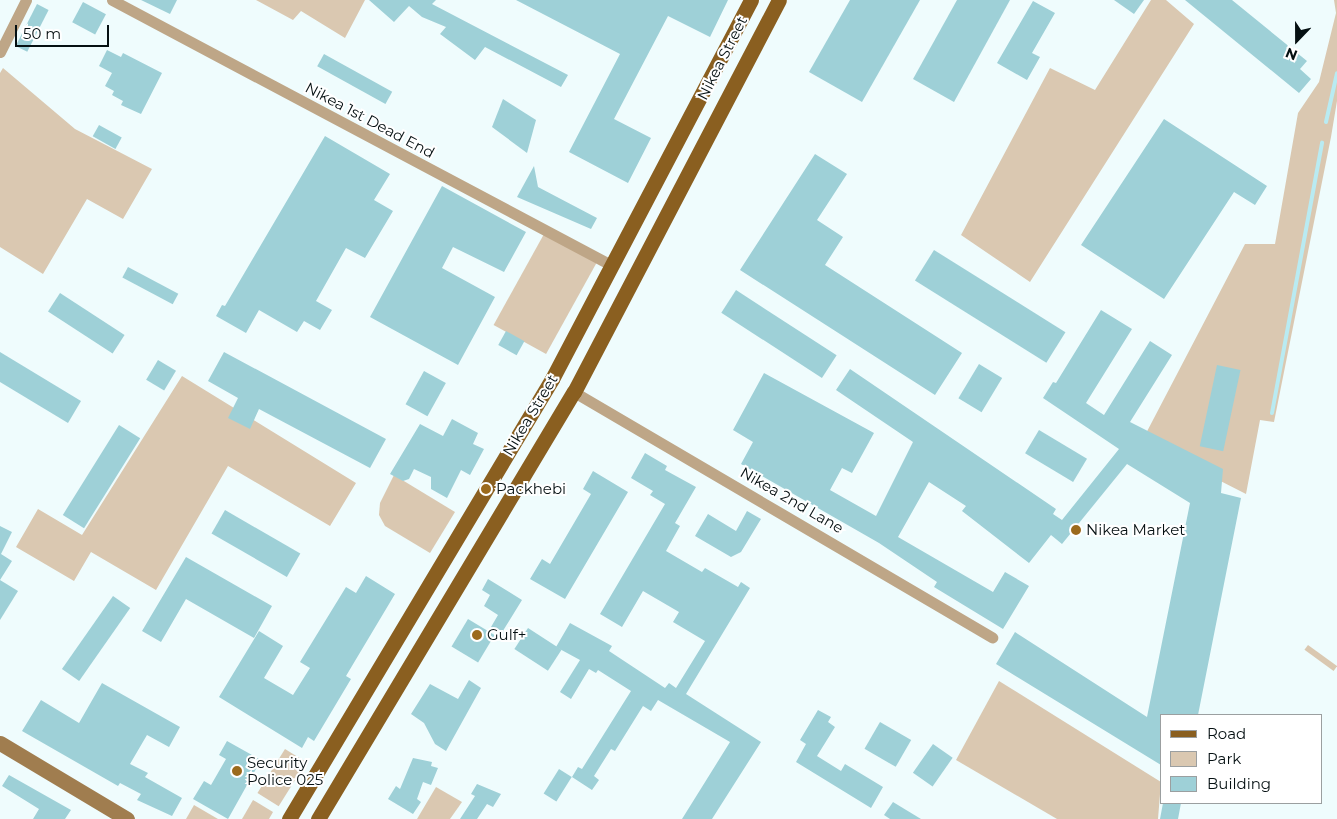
<!DOCTYPE html>
<style>
body{margin:0}
#map{position:relative;width:1337px;height:819px;overflow:hidden;background:#effcfd;font-family:Montserrat,sans-serif}
div>[style]{position:absolute}
[style*='--x']{left:calc(var(--x)*1px);top:calc(var(--y)*1px);width:calc(var(--w)*1px);rotate:calc(var(--a)*1deg)}
.green>*{inset:0;background:#dac8b1;transform-origin:0 0}
.stream>*{height:4px;margin:-2px;padding:0 2px;transform-origin:2px;border-radius:2px;background:#b9ebf2}
.building>*{inset:0;background:#9ed0d7;transform-origin:0 0}
.street>*{height:11px;margin:-5.5px;padding:0 5.5px;transform-origin:5.5px;border-radius:5.5px;background:#bea687}
.secondary>*{height:15px;margin:-7.5px;padding:0 7.5px;transform-origin:7.5px;border-radius:7.5px;background:#a07d4f}
.primary>*{height:15px;margin:-7.5px;padding:0 7.5px;transform-origin:7.5px;border-radius:7.5px;background:#8a5f20}
.dots>*{width:14px;height:14px;translate:-50% -50%;box-sizing:border-box;border:2px solid #fff;border-radius:50%}
span{translate:-50% -50%;white-space:nowrap;text-align:center;line-height:1.15;-webkit-text-stroke:4px #fff;paint-order:stroke}
.street-label{font-size:15px;color:#051012}
.poi-label{font-size:15px;color:#051012}
.left{translate:0 -50%;text-align:left}
.legend{position:absolute;left:1160px;top:714px;width:162px;height:90px;box-sizing:border-box;background:#fff;border:1px solid #9b9fa0;margin:0;padding:6px 9px;list-style:none;font-size:15px;color:#051012}
.legend li{display:flex;align-items:center;gap:10px;height:25px}
.legend b{width:25px;border:1px solid #9b9fa0}
.north{position:absolute;left:1272px;top:15px;width:50px;height:50px;-webkit-text-stroke:4px #fff;paint-order:stroke;rotate:202deg;font-size:14px;font-weight:700;line-height:20px;text-align:center;color:#051012}
.north::after{content:'';display:block;margin:auto;width:18px;height:22px;background:#051012;clip-path:polygon(50% 0,100% 100%,50% 72%,0 100%)}
.scale{position:absolute;left:15px;top:25px;width:94px;height:22px;box-sizing:border-box;border:2px solid #051012;border-top:0;padding-left:6px;font-size:15px;line-height:18px;white-space:nowrap;color:#051012;-webkit-text-stroke:4px #fff;paint-order:stroke}
</style>
<div id="map">
<div class="green">
<div style="clip-path:polygon(256px 0,365px 0,345px 38px,301px 11px,293px 20px)"></div>
<div style="clip-path:polygon(1151px 0,1166px 0,1194px 24px,1030px 282px,961px 235px,1050px 68px,1095px 90px)"></div>
<div style="clip-path:polygon(1334px 0,1337px 0,1337px 101px,1331px 137px,1274px 422px,1260px 420px,1246px 494px,1142px 441px,1245px 244px,1275px 244px,1298px 113px,1319px 82px,1336px 13px)"></div>
<div style="clip-path:polygon(3px 68px,75px 129px,152px 169px,123px 219px,87px 199px,43px 274px,0 247px,0 73px)"></div>
<div style="left:544px;top:234px;width:60px;height:104px;rotate:29deg"></div>
<div style="clip-path:polygon(182px 376px,356px 483px,330px 526px,228px 466px,156px 590px,91px 552px,74px 581px,16px 547px,38px 509px,82px 535px)"></div>
<div style="clip-path:polygon(394px 475px,455px 512px,430px 553px,385px 526px,379px 515px,380px 503px)"></div>
<div style="left:1308px;top:645px;width:36px;height:6px;rotate:36deg"></div>
<div style="clip-path:polygon(999px 681px,1161px 782px,1158px 819px,1057px 819px,956px 760px)"></div>
<div style="left:285px;top:749px;width:25px;height:52px;rotate:32deg"></div>
<div style="clip-path:polygon(436px 787px,462px 802px,450px 819px,417px 819px)"></div>
<div style="clip-path:polygon(253px 800px,273px 812px,269px 819px,242px 819px)"></div>
<div style="clip-path:polygon(194px 805px,218px 819px,186px 819px)"></div>
</div>
<div class="stream">
<div style="--x:1326;--y:122;--w:50;--a:-77.3"></div>
<div style="--x:1272;--y:413;--w:275;--a:-79.5"></div>
</div>
<div class="building">
<div style="clip-path:polygon(141px 0,177px 0,170px 14px)"></div>
<div style="clip-path:polygon(369px 0,436px 0,432px 4px,568px 75px,561px 87px,485px 47px,475px 60px,440px 34px,446px 27px,422px 17px,409px 6px,394px 22px)"></div>
<div style="clip-path:polygon(516px 0,728px 0,710px 37px,668px 16px,614px 119px,651px 138px,628px 183px,569px 152px,620px 54px)"></div>
<div style="clip-path:polygon(850px 0,920px 0,862px 102px,809px 72px)"></div>
<div style="clip-path:polygon(957px 0,1010px 0,954px 102px,913px 79px)"></div>
<div style="clip-path:polygon(1114px 0,1144px 0,1134px 14px)"></div>
<div style="clip-path:polygon(1185px 0,1232px 0,1307px 61px,1300px 69px,1311px 79px,1299px 93px)"></div>
<div style="clip-path:polygon(1033px 1px,1055px 13px,1032px 53px,1040px 57px,1027px 80px,997px 63px)"></div>
<div style="left:83px;top:2px;width:26px;height:23px;rotate:28deg"></div>
<div style="left:37px;top:4px;width:13px;height:47px;rotate:27deg"></div>
<div style="clip-path:polygon(107px 50px,121px 57px,123px 53px,162px 73px,141px 114px,121px 105px,123px 101px,112px 95px,114px 91px,105px 86px,112px 73px,99px 66px)"></div>
<div style="left:324px;top:54px;width:78px;height:14px;rotate:29deg"></div>
<div style="clip-path:polygon(503px 99px,536px 120px,527px 153px,492px 127px)"></div>
<div style="clip-path:polygon(1164px 119px,1267px 186px,1255px 205px,1234px 192px,1164px 299px,1081px 245px)"></div>
<div style="left:99px;top:125px;width:26px;height:13px;rotate:29deg"></div>
<div style="clip-path:polygon(325px 136px,390px 174px,374px 200px,393px 211px,365px 258px,346px 248px,316px 301px,332px 310px,320px 330px,304px 321px,297px 332px,259px 310px,246px 333px,216px 316px,222px 305px,225px 306px)"></div>
<div style="clip-path:polygon(815px 154px,847px 174px,817px 220px,843px 237px,825px 265px,962px 353px,935px 395px,740px 270px)"></div>
<div style="clip-path:polygon(534px 166px,538px 187px,597px 218px,591px 229px,517px 197px)"></div>
<div style="clip-path:polygon(442px 186px,526px 232px,504px 272px,453px 247px,442px 268px,495px 297px,458px 365px,370px 317px)"></div>
<div style="left:934px;top:250px;width:155px;height:36px;rotate:32deg"></div>
<div style="left:128px;top:267px;width:57px;height:12px;rotate:28deg"></div>
<div style="left:736px;top:290px;width:120px;height:27px;rotate:33deg"></div>
<div style="left:60px;top:293px;width:77px;height:22px;rotate:33deg"></div>
<div style="clip-path:polygon(1101px 310px,1132px 329px,1086px 403px,1104px 415px,1150px 341px,1172px 355px,1130px 422px,1223px 469px,1221px 493px,1241px 498px,1198px 715px,1161px 715px,1161px 765px,996px 664px,1015px 632px,1147px 717px,1190px 503px,1127px 464px,1062px 544px,1051px 535px,1029px 563px,962px 511px,966px 506px,929px 482px,898px 537px,993px 592px,1005px 572px,1029px 586px,1003px 629px,934px 587px,937px 582px,879px 543px,741px 464px,753px 442px,733px 430px,764px 373px,874px 433px,852px 473px,842px 468px,830px 490px,876px 516px,913px 442px,836px 390px,850px 369px,1056px 509px,1053px 514px,1062px 520px,1119px 449px,1043px 398px,1053px 382px,1056px 383px)"></div>
<div style="left:506px;top:331px;width:21px;height:16px;rotate:29deg"></div>
<div style="clip-path:polygon(0 352px,81px 401px,68px 423px,0 382px)"></div>
<div style="clip-path:polygon(224px 352px,386px 439px,370px 468px,259px 409px,250px 429px,228px 418px,238px 398px,208px 381px)"></div>
<div style="left:158px;top:360px;width:21px;height:23px;rotate:31deg"></div>
<div style="left:979px;top:364px;width:27px;height:40px;rotate:31deg"></div>
<div style="left:1217px;top:365px;width:24px;height:83px;rotate:12deg"></div>
<div style="left:424px;top:371px;width:25px;height:38px;rotate:29deg"></div>
<div style="clip-path:polygon(452px 419px,478px 433px,473px 444px,484px 449px,470px 475px,461px 470px,447px 498px,431px 489px,431px 477px,414px 469px,409px 479px,403px 481px,390px 474px,420px 424px,443px 436px)"></div>
<div style="left:119px;top:425px;width:25px;height:106px;rotate:32deg"></div>
<div style="left:1039px;top:430px;width:56px;height:27px;rotate:31deg"></div>
<div style="clip-path:polygon(645px 453px,667px 466px,665px 470px,696px 487px,675px 523px,680px 526px,666px 551px,702px 572px,705px 568px,738px 587px,741px 582px,750px 588px,686px 694px,761px 742px,712px 819px,682px 819px,730px 742px,658px 700px,651px 711px,643px 706px,615px 751px,611px 749px,594px 776px,599px 780px,592px 790px,572px 777px,578px 767px,582px 769px,631px 691px,598px 670px,596px 673px,589px 669px,571px 699px,560px 692px,580px 660px,556px 647px,570px 623px,612px 646px,609px 651px,665px 688px,669px 683px,676px 688px,705px 641px,673px 622px,679px 612px,643px 591px,622px 627px,600px 614px,665px 504px,650px 495px,653px 491px,631px 478px)"></div>
<div style="clip-path:polygon(593px 471px,628px 492px,565px 599px,530px 579px,542px 559px,550px 564px,591px 494px,583px 489px)"></div>
<div style="left:225px;top:510px;width:87px;height:27px;rotate:30deg"></div>
<div style="clip-path:polygon(747px 511px,761px 519px,741px 552px,731px 557px,695px 536px,708px 514px,736px 531px)"></div>
<div style="clip-path:polygon(0 526px,12px 532px,1px 554px,12px 561px,0 580px)"></div>
<div style="clip-path:polygon(186px 557px,272px 606px,254px 638px,186px 599px,161px 642px,142px 631px)"></div>
<div style="clip-path:polygon(366px 576px,395px 594px,346px 676px,351px 679px,314px 741px,308px 737px,302px 748px,219px 697px,259px 631px,283px 646px,264px 678px,293px 695px,310px 668px,300px 662px,346px 587px,356px 593px)"></div>
<div style="clip-path:polygon(488px 579px,522px 600px,501px 634px,491px 627px,498px 615px,484px 606px,490px 595px,482px 590px)"></div>
<div style="clip-path:polygon(0 580px,18px 591px,0 620px)"></div>
<div style="left:113px;top:596px;width:21px;height:89px;rotate:35deg"></div>
<div style="left:468px;top:619px;width:31px;height:32px;rotate:31deg"></div>
<div style="left:528px;top:628px;width:40px;height:25px;rotate:33deg"></div>
<div style="clip-path:polygon(469px 680px,481px 688px,446px 751px,435px 744px,424px 723px,411px 714px,430px 684px,458px 699px)"></div>
<div style="clip-path:polygon(102px 683px,180px 727px,169px 747px,147px 735px,130px 764px,148px 773px,145px 777px,182px 798px,172px 816px,137px 800px,141px 794px,120px 783px,118px 786px,22px 731px,41px 700px,79px 723px)"></div>
<div style="clip-path:polygon(818px 710px,831px 717px,828px 722px,835px 727px,817px 756px,841px 771px,845px 764px,883px 787px,871px 808px,796px 762px,806px 744px,800px 740px)"></div>
<div style="left:880px;top:722px;width:36px;height:31px;rotate:30deg"></div>
<div style="clip-path:polygon(227px 741px,261px 760px,228px 819px,193px 799px,204px 781px,211px 785px,226px 759px,219px 755px)"></div>
<div style="left:933px;top:744px;width:24px;height:35px;rotate:35deg"></div>
<div style="clip-path:polygon(413px 758px,432px 762px,431px 766px,438px 768px,431px 785px,423px 782px,417px 799px,421px 802px,413px 814px,388px 799px,396px 786px,400px 789px)"></div>
<div style="left:559px;top:769px;width:15px;height:29px;rotate:32deg"></div>
<div style="clip-path:polygon(9px 775px,71px 810px,65px 819px,33px 819px,39px 809px,2px 786px)"></div>
<div style="clip-path:polygon(477px 784px,501px 794px,493px 807px,487px 804px,477px 819px,460px 819px,475px 796px,471px 794px)"></div>
<div style="clip-path:polygon(893px 802px,921px 819px,890px 819px,884px 815px)"></div>
<div style="clip-path:polygon(1163px 803px,1181px 803px,1178px 819px,1160px 819px)"></div>
</div>
<div class="street">
<div style="--x:112;--y:0;--w:567;--a:27.97"></div>
<div style="--x:0;--y:52;--w:58;--a:-63.4"></div>
<div style="--x:574;--y:392;--w:485;--a:30.4"></div>
</div>
<div class="secondary">
<div style="--x:0;--y:743;--w:148;--a:30.9"></div>
</div>
<div class="primary">
<div style="--x:289;--y:819;--w:513;--a:-59.13"></div>
<div style="--x:552;--y:379;--w:428;--a:-62.3"></div>
<div style="--x:318;--y:819;--w:498;--a:-59.1"></div>
<div style="--x:574;--y:392;--w:442;--a:-62.4"></div>
</div>
<div class="dots">
<div style="left:486px;top:489px;background:#9b6a1d"></div>
<div style="left:1076px;top:530px;background:#9b6a1d"></div>
<div style="left:477px;top:635px;background:#9b6a1d"></div>
<div style="left:237px;top:771px;background:#9b6a1d"></div>
</div>
<div class="street-label">
<span style="left:722px;top:58px;rotate:-63deg">Nikea Street</span>
<span style="left:370px;top:120px;rotate:28deg">Nikea 1st Dead End</span>
<span style="left:530px;top:415px;rotate:-59deg">Nikea Street</span>
<span style="left:792px;top:500px;rotate:30deg">Nikea 2nd Lane</span>
</div>
<div class="poi-label">
<span class="left" style="left:496px;top:489px">Packhebi</span>
<span class="left" style="left:1086px;top:530px">Nikea Market</span>
<span class="left" style="left:487px;top:635px">Gulf+</span>
<span class="left" style="left:247px;top:771px">Security<br>Police 025</span>
</div>
<ul class="legend">
<li><b style="height:6px;background:#8a5f20"></b>Road</li>
<li><b style="height:14px;background:#dac8b1"></b>Park</li>
<li><b style="height:14px;background:#9ed0d7"></b>Building</li>
</ul>
<div class="north">N</div>
<div class="scale">50 m</div>
</div>
